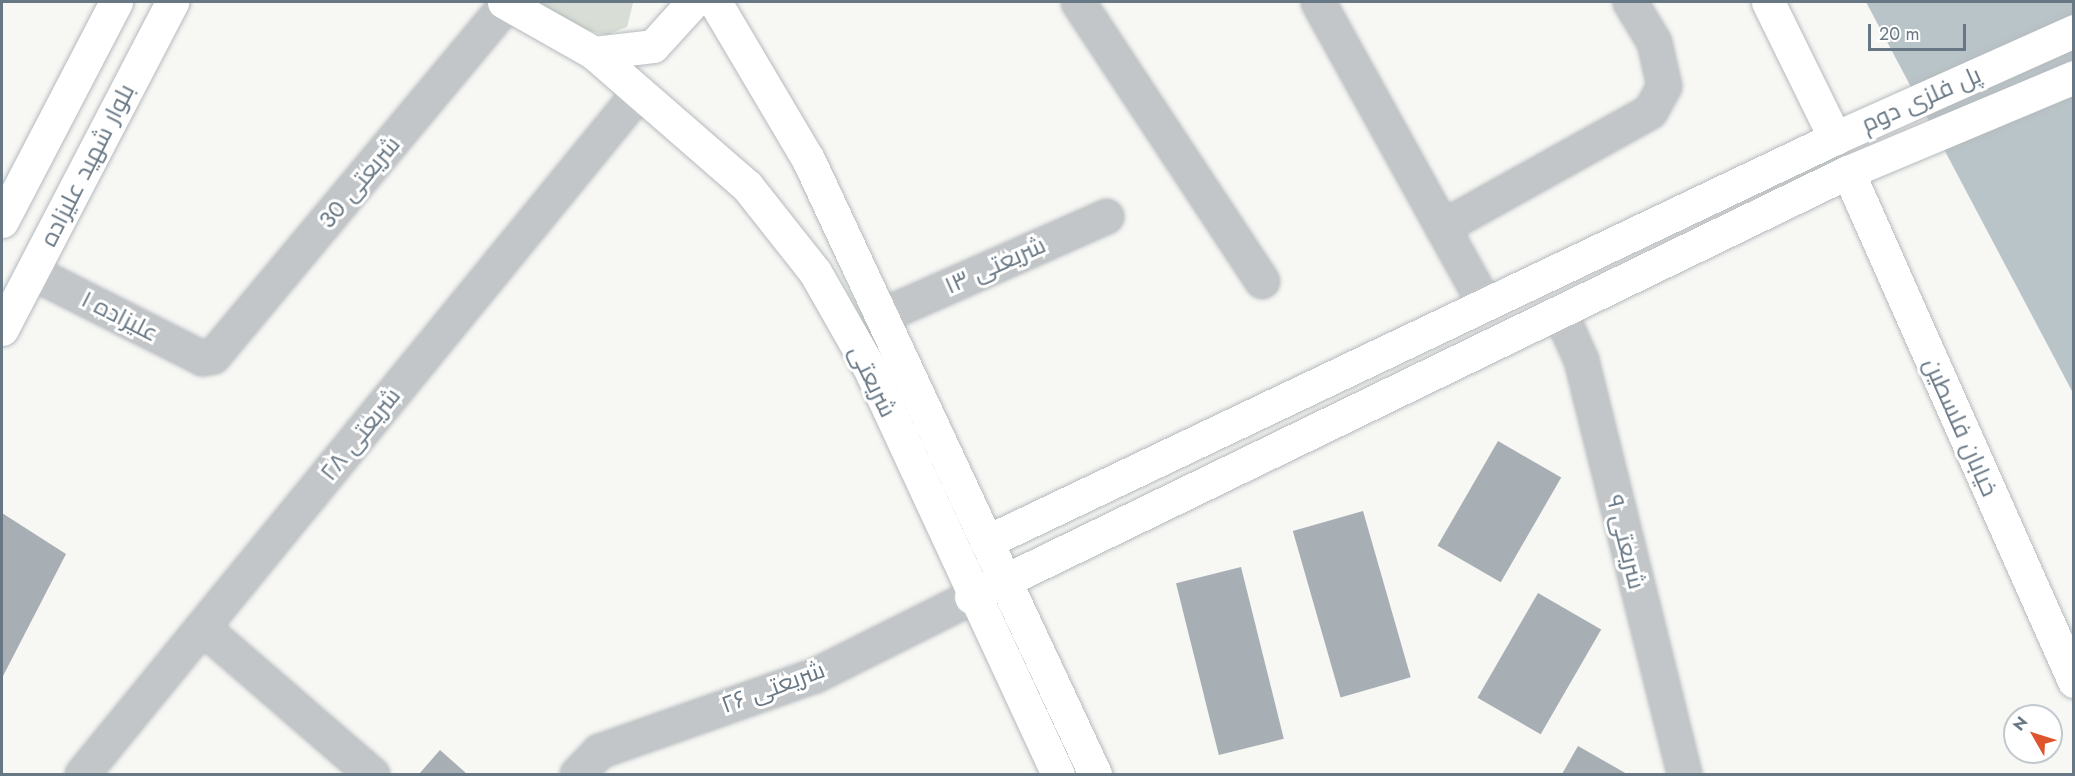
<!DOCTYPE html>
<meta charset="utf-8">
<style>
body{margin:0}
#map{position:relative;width:2075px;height:776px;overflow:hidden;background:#f7f7f4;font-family:Jost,Cairo,sans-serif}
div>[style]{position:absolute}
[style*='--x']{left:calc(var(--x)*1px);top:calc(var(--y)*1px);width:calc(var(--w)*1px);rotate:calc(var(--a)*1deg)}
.green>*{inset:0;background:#d8ded5}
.water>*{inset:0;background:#b9c4c8}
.building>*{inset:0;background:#a7afb5;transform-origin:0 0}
.roads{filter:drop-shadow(0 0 2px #b5babd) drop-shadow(0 0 2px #b5babd)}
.minor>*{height:33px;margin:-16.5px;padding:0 16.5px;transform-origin:16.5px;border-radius:16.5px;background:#c2c6c9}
.major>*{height:33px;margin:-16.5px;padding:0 16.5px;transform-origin:16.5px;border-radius:16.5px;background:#fff}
span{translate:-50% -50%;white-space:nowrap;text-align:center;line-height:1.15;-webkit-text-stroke:6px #fff;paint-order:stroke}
.street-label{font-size:24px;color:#677784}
.frame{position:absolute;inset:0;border:3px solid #677784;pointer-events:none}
.north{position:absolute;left:2003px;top:704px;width:60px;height:60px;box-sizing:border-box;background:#fff;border:2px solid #c2c9ce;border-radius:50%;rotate:309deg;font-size:16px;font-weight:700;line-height:24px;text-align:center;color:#677784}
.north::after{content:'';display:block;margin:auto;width:21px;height:27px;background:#de542c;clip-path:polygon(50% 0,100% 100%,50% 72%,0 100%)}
.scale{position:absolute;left:1868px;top:24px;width:98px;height:27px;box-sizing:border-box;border:3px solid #677784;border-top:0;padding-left:8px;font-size:18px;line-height:21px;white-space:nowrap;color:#677784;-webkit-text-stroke:4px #fff;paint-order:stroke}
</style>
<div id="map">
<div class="green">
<div style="clip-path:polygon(535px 2px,632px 2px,633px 3px,627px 27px,606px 35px,578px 28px)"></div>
</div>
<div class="water">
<div style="clip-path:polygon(1866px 2px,2073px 2px,2073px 393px)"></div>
</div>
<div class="building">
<div style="left:1498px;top:441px;width:73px;height:121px;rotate:30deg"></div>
<div style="left:1363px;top:511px;width:173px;height:73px;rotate:74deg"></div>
<div style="clip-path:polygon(2px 513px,66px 554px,2px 678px)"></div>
<div style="left:1241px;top:567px;width:177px;height:67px;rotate:76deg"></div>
<div style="left:1538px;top:593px;width:73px;height:121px;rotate:30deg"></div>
<div style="clip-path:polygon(1578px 746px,1627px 774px,1562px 774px)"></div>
<div style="clip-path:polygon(440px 750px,467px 774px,419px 774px)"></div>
</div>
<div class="roads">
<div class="minor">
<div style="--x:1078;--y:2;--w:334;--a:56.6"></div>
<div style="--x:1318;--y:2;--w:346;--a:61.1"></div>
<div style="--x:1442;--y:227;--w:238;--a:-29.1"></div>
<div style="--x:1650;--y:111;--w:29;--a:-61"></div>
<div style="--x:1664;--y:86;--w:45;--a:-102.8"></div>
<div style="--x:1654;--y:42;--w:47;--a:-121"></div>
<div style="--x:32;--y:272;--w:191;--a:26.8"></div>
<div style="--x:202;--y:358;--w:11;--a:-10"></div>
<div style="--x:213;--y:356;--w:459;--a:-50.2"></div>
<div style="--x:1560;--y:313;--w:51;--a:65.9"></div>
<div style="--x:1581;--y:360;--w:427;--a:76"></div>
<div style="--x:883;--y:315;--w:244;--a:-23.9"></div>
<div style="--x:202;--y:627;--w:225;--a:40.9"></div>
<div style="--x:82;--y:774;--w:879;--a:-50.77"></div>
<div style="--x:577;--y:774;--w:32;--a:-46"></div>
<div style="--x:599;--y:751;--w:229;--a:-19.4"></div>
<div style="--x:815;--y:675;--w:174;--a:-26.6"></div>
</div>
<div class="major">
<div style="--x:504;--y:2;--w:103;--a:29.5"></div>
<div style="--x:594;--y:53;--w:59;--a:-6.8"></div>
<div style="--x:653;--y:46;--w:59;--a:-47.7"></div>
<div style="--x:715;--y:2;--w:182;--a:59.4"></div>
<div style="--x:808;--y:159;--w:679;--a:64.98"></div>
<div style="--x:1768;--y:2;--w:152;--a:63.8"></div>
<div style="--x:594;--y:53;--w:203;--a:41"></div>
<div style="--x:747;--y:186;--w:110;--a:51.7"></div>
<div style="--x:815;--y:272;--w:109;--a:60.4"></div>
<div style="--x:869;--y:367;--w:449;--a:65.1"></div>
<div style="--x:1848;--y:172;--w:557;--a:66.06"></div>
<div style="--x:2;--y:221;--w:247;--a:-62.5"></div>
<div style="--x:2;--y:329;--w:369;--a:-62.5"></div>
<div style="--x:988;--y:541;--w:938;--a:-25.44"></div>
<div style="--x:1835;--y:138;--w:262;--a:-24.1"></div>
<div style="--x:971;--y:597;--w:975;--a:-25.86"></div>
<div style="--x:1848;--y:172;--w:245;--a:-22.8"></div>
</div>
</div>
<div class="street-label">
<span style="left:1921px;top:99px;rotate:-24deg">پل فلزی دوم</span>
<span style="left:87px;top:165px;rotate:-63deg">بلوار شهید علیزاده</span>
<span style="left:359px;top:182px;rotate:-50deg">شریعتی 30</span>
<span style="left:995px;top:265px;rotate:-24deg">شریعتی ۱۳</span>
<span style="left:120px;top:316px;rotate:27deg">علیزاده ۱</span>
<span style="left:873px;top:381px;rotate:64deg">شریعتی</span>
<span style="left:1961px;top:427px;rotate:66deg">خیابان فلسطین</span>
<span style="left:360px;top:434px;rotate:-51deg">شریعتی ۲۸</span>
<span style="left:1626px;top:542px;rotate:76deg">شریعتی ۹</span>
<span style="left:773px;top:687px;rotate:-20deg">شریعتی ۲۶</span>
</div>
<div class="frame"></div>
<div class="north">N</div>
<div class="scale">20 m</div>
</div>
